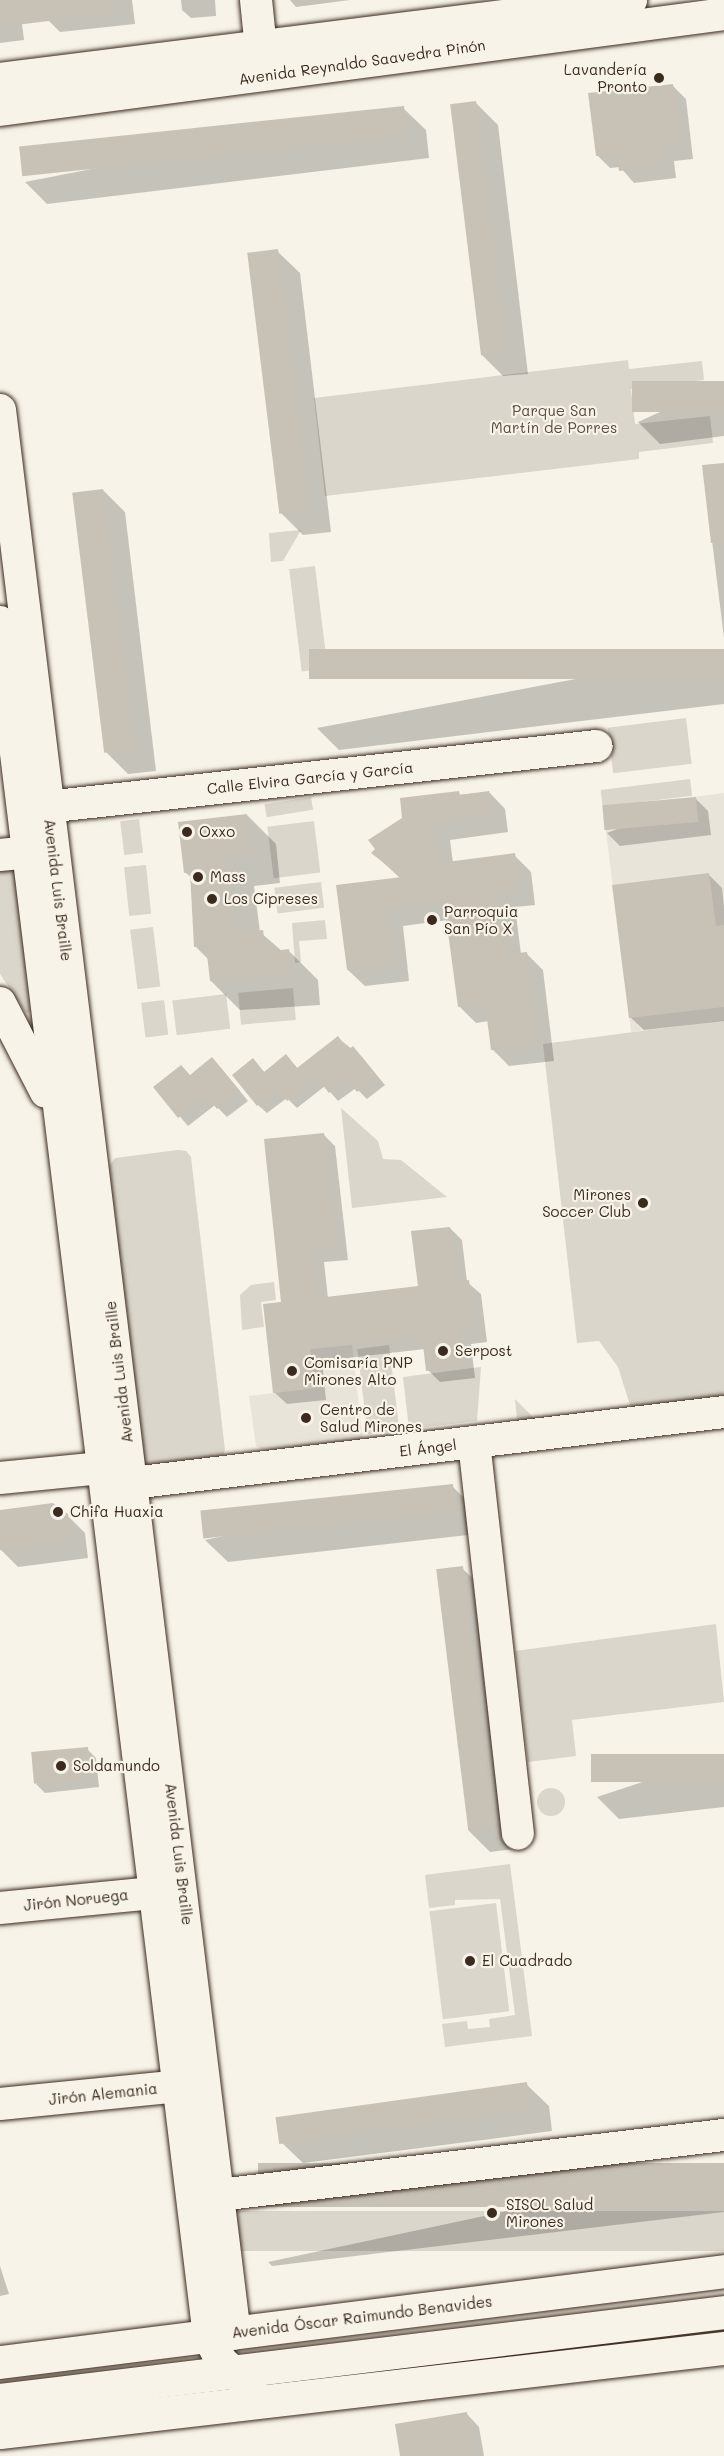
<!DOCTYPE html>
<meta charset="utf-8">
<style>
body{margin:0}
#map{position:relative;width:724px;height:2456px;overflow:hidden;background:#f7f3e8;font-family:Mali,sans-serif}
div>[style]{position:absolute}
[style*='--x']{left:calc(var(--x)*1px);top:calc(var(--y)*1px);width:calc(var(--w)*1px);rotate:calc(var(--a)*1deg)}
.built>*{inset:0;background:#e9e4d9}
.green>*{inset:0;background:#dbd6cb;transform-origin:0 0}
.round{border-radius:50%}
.shadow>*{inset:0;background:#0003}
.building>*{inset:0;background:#c8c1b6;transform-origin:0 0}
.roads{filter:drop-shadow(0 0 2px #3b2a1e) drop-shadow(0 0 2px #3b2a1e)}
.minor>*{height:32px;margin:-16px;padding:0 16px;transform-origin:16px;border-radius:16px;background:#f7f3e8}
.major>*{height:33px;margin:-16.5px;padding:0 16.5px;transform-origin:16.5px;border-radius:16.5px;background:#f7f3e8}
.dots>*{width:16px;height:16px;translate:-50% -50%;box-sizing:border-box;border:3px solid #f7f3e8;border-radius:50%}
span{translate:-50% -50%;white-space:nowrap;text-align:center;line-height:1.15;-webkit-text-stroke:4.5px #f7f3e8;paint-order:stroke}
.street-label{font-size:15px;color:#3b2a1e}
.poi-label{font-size:15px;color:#3b2a1e}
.right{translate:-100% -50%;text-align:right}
.left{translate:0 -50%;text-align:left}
.park-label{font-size:15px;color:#5b4c41}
</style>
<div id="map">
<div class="built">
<div style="clip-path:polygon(724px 793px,724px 1020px,631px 1032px,603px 808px)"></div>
<div style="clip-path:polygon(352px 1345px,363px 1441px,270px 1452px,256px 1446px,249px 1396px,314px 1388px,310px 1349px)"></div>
</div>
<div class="green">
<div style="clip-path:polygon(628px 360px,629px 369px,702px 361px,704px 380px,631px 389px,635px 424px,710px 416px,713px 443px,639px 452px,639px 459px,325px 496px,314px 398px)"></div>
<div style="clip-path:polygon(301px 530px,283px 561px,271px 562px,269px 533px)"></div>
<div style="left:315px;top:566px;width:103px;height:26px;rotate:83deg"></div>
<div style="left:686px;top:718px;width:46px;height:79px;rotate:83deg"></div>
<div style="left:690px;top:779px;width:17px;height:90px;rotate:83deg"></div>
<div style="left:311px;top:797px;width:13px;height:47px;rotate:81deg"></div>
<div style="left:139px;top:819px;width:34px;height:19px;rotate:83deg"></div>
<div style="left:314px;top:821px;width:52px;height:47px;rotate:83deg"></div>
<div style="left:146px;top:865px;width:49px;height:22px;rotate:84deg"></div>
<div style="clip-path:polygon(19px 867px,33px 1012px,26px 1013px,0 974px,0 869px)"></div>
<div style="left:321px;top:882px;width:26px;height:47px;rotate:83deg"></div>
<div style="clip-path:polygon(325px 920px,327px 939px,299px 941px,301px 962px,295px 963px,292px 923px)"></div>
<div style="left:153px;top:927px;width:60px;height:23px;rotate:83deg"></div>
<div style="left:293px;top:988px;width:32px;height:55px;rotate:85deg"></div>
<div style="left:226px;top:994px;width:35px;height:54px;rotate:83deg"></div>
<div style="left:164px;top:1000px;width:35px;height:23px;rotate:83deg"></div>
<div style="clip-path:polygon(724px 1020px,724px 1401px,637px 1411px,630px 1405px,618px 1367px,599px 1341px,577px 1343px,543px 1044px)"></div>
<div style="clip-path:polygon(341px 1108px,378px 1141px,383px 1159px,401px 1160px,447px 1197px,352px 1208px)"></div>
<div style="clip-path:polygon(178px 1150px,186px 1151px,191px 1157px,225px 1450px,223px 1456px,144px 1467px,107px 1169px,115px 1158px)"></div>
<div style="clip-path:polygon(274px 1282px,276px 1300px,261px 1302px,264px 1327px,242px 1330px,240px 1295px,251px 1285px)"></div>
<div style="left:389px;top:1345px;width:86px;height:32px;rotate:83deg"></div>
<div style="clip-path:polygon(481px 1367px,477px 1421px,409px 1429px,403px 1377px)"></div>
<div style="clip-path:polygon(515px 1399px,534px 1418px,584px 1412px,579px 1417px,525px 1423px,517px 1419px)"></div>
<div style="clip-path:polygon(716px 1624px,724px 1702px,572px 1720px,576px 1756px,528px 1762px,515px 1651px)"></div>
<div class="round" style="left:537px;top:1788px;width:28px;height:28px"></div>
<div style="clip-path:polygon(510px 1864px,532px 2036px,445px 2047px,442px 2024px,467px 2021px,468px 2029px,490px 2027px,489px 2019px,515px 2015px,500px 1899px,455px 1900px,455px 1905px,429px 1908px,425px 1875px)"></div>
<div style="left:496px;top:1903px;width:109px;height:67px;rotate:83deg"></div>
<div style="left:724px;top:2211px;width:40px;height:493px;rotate:90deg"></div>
</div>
<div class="shadow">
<div style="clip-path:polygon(0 0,19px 0,24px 40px,0 43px)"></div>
<div style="clip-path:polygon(46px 0,132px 0,135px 24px,60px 32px,48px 20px)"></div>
<div style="clip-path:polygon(181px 0,215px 0,216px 16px,191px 18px,182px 10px)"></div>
<div style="clip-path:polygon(290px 0,350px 0,296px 7px)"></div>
<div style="clip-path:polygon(673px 86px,686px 99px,693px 159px,674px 161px,676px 178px,634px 183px,620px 167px,610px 168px,597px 155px)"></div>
<div style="clip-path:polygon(476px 103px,498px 125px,528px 374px,503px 376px,481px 354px)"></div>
<div style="clip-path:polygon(403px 108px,426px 130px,429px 158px,47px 204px,25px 182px)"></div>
<div style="clip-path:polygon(277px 251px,300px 273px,331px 532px,303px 535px,280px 512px)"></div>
<div style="clip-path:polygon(724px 383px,724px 436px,660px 444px,638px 422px)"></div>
<div style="clip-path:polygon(724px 464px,724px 638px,703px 467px)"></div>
<div style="clip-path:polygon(103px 490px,125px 512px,156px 771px,128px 774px,106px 752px)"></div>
<div style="clip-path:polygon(724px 651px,724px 704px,339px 750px,317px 728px)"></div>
<div style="clip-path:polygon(489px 792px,505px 809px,508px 832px,450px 840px,453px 863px,514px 855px,531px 872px,535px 905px,515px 907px,521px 954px,526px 953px,543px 970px,554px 1061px,509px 1066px,492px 1049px,489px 1021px,476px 1023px,459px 1006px,448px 920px,403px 926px,409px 981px,365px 986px,348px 970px,401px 879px,373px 853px,404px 819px,402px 800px)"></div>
<div style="clip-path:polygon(695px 798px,708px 811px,711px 835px,620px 846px,607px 833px)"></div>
<div style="clip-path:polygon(247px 815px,276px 844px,280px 883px,254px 886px,260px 932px,283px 952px,289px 951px,318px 980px,320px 1005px,240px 1010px,211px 981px,209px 960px,196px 947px,192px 878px,185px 872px)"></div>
<div style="clip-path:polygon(708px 874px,722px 888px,724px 906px,724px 1021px,644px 1030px,630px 1017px)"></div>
<div style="clip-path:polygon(338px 1038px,362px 1057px,385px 1085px,367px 1099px,356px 1088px,338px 1101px,325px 1086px,297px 1108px,287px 1098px,267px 1113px,258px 1105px,253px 1060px,265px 1073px,295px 1065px,298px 1070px)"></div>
<div style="clip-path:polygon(221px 1068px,248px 1101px,227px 1117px,215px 1105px,188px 1126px,155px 1087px)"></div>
<div style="clip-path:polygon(323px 1134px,335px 1146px,348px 1260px,324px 1262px,328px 1298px,420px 1287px,450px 1228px,462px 1240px,467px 1282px,481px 1294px,487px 1342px,471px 1344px,475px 1378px,440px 1382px,428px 1370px,425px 1349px,322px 1361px,326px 1400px,287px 1404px,274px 1392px,283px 1303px)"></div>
<div style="clip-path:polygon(452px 1486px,474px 1508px,477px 1534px,228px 1562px,205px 1540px)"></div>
<div style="clip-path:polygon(0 1511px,67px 1515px,85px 1533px,88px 1558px,18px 1567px,1px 1550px)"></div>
<div style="clip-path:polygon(462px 1568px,485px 1590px,515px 1849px,490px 1852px,468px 1830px)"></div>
<div style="clip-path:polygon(87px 1749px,96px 1758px,99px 1787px,45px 1793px,36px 1784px)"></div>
<div style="clip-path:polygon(724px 1755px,724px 1807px,619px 1819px,597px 1797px)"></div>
<div style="clip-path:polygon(526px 2084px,549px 2106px,552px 2131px,303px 2163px,280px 2141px)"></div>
<div style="clip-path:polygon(724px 2165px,724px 2212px,272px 2266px,268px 2262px)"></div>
<div style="clip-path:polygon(0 2266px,9px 2294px,0 2296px)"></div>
<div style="clip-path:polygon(466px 2413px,479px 2427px,484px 2456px,402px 2456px)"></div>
</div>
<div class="building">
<div style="clip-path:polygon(0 0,112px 0,113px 13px,0 27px)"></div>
<div style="clip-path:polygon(673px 84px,681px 146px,662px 148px,663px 166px,619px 171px,617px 153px,596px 156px,588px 93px)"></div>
<div style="left:476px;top:101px;width:253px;height:26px;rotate:83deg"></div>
<div style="left:404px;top:106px;width:30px;height:387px;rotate:84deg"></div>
<div style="left:278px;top:249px;width:263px;height:31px;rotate:83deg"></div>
<div style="left:724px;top:381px;width:31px;height:92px;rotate:90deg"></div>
<div style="clip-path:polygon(724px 463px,724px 543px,711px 543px,702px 465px)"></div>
<div style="left:103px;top:489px;width:262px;height:31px;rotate:83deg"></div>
<div style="left:724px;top:649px;width:30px;height:415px;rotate:90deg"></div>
<div style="clip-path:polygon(459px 791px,460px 795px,489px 791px,492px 815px,434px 823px,439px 863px,515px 853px,519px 889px,499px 891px,507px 954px,527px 952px,538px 1045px,491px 1050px,485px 1003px,458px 1007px,444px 902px,387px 909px,393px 965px,347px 970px,336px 885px,402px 877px,371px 853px,375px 849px,368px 840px,402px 818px,400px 798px)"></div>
<div style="left:696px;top:797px;width:25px;height:94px;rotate:85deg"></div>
<div style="clip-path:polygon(247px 814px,252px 854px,226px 857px,235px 933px,263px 930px,266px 952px,289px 949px,292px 977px,210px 981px,206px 946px,194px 947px,190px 872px,184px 873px,178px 822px)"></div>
<div style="clip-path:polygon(709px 873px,716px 926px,724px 925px,724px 1007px,629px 1018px,612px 885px)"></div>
<div style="clip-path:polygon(338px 1036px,348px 1050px,353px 1046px,377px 1076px,357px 1092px,347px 1079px,329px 1093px,316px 1077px,287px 1101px,278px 1089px,257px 1106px,232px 1075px,253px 1058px,264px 1072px,286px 1054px,297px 1068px)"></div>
<div style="clip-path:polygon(212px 1057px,240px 1091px,217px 1109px,207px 1096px,178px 1118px,153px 1087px,181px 1065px,190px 1075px)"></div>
<div style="clip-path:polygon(324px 1133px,336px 1248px,312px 1251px,318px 1298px,418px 1286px,411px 1231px,450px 1227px,457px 1281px,469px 1280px,475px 1330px,460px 1332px,464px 1366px,426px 1371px,422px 1336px,310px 1349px,315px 1388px,273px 1393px,263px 1304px,281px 1302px,264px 1139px)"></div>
<div style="left:453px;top:1484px;width:28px;height:254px;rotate:84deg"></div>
<div style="clip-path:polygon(53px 1503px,68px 1514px,72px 1542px,0 1550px,0 1510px)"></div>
<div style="left:463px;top:1566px;width:263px;height:27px;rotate:83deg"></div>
<div style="left:88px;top:1747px;width:32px;height:57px;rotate:85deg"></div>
<div style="left:724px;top:1754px;width:28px;height:133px;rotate:90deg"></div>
<div style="left:527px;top:2082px;width:27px;height:254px;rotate:82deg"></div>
<div style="left:724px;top:2163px;width:44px;height:466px;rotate:90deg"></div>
<div style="clip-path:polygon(467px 2412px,474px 2456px,400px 2456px,395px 2424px)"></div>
</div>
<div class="roads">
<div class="minor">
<div style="--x:256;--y:0;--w:48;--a:84.1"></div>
<div style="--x:0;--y:79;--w:636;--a:-7.14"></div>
<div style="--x:0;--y:110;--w:730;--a:-7.55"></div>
<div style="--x:0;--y:410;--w:1938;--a:83.04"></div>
<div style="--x:0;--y:622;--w:1728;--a:83.05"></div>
<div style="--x:209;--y:2337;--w:28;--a:63"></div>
<div style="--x:222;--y:2362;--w:37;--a:41"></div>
<div style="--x:28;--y:809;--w:572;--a:-6.32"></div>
<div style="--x:0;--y:855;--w:50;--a:-5.7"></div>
<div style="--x:0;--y:1003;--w:100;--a:62.7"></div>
<div style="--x:474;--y:1442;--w:394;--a:83.6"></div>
<div style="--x:0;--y:1478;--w:102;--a:-5.6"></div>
<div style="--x:102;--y:1468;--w:34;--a:27"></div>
<div style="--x:132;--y:1483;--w:596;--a:-6.84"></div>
<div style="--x:0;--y:1908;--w:154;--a:-5.6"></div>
<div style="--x:0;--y:2104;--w:200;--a:-5.7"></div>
<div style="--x:219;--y:2195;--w:509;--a:-6.78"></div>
</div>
<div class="major">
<div style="--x:0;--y:2362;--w:730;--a:-7.16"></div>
<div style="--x:0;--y:2400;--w:729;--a:-6.93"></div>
<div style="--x:0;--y:2432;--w:729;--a:-6.62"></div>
</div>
</div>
<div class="dots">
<div style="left:659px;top:78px;background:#3b2a1e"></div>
<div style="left:187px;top:832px;background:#3b2a1e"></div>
<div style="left:198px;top:877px;background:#3b2a1e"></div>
<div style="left:212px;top:899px;background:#3b2a1e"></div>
<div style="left:432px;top:920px;background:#3b2a1e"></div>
<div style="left:643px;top:1203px;background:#3b2a1e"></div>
<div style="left:443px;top:1351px;background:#3b2a1e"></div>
<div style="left:292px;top:1371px;background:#3b2a1e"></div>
<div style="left:306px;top:1418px;background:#3b2a1e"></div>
<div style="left:58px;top:1512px;background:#3b2a1e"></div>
<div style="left:61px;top:1766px;background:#3b2a1e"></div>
<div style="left:470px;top:1961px;background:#3b2a1e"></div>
<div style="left:492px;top:2213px;background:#3b2a1e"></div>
</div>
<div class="street-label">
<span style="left:362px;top:62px;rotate:-8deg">Avenida Reynaldo Saavedra Pinón</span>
<span style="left:310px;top:778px;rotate:-6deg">Calle Elvira García y García</span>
<span style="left:58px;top:890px;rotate:83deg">Avenida Luis Braille</span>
<span style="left:119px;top:1372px;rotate:-97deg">Avenida Luis Braille</span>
<span style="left:428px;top:1448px;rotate:-7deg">El Ángel</span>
<span style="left:179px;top:1854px;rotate:83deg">Avenida Luis Braille</span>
<span style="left:76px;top:1900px;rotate:-6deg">Jirón Noruega</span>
<span style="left:103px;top:2094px;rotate:-6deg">Jirón Alemania</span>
<span style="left:362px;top:2317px;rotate:-7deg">Avenida Óscar Raimundo Benavides</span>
</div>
<div class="poi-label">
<span class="right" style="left:647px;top:78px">Lavandería<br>Pronto</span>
<span class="left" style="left:199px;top:832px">Oxxo</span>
<span class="left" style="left:210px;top:877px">Mass</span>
<span class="left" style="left:224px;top:899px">Los Cipreses</span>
<span class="left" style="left:444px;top:920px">Parroquia<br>San Pío X</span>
<span class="right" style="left:631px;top:1203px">Mirones<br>Soccer Club</span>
<span class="left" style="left:455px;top:1351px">Serpost</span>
<span class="left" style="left:304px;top:1371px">Comisaría PNP<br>Mirones Alto</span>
<span class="left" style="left:320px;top:1418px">Centro de<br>Salud Mirones</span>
<span class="left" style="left:70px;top:1512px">Chifa Huaxia</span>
<span class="left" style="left:73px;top:1766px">Soldamundo</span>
<span class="left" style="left:482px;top:1961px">El Cuadrado</span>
<span class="left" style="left:506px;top:2213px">SISOL Salud<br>Mirones</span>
</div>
<div class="park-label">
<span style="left:554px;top:419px">Parque San<br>Martín de Porres</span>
</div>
</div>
